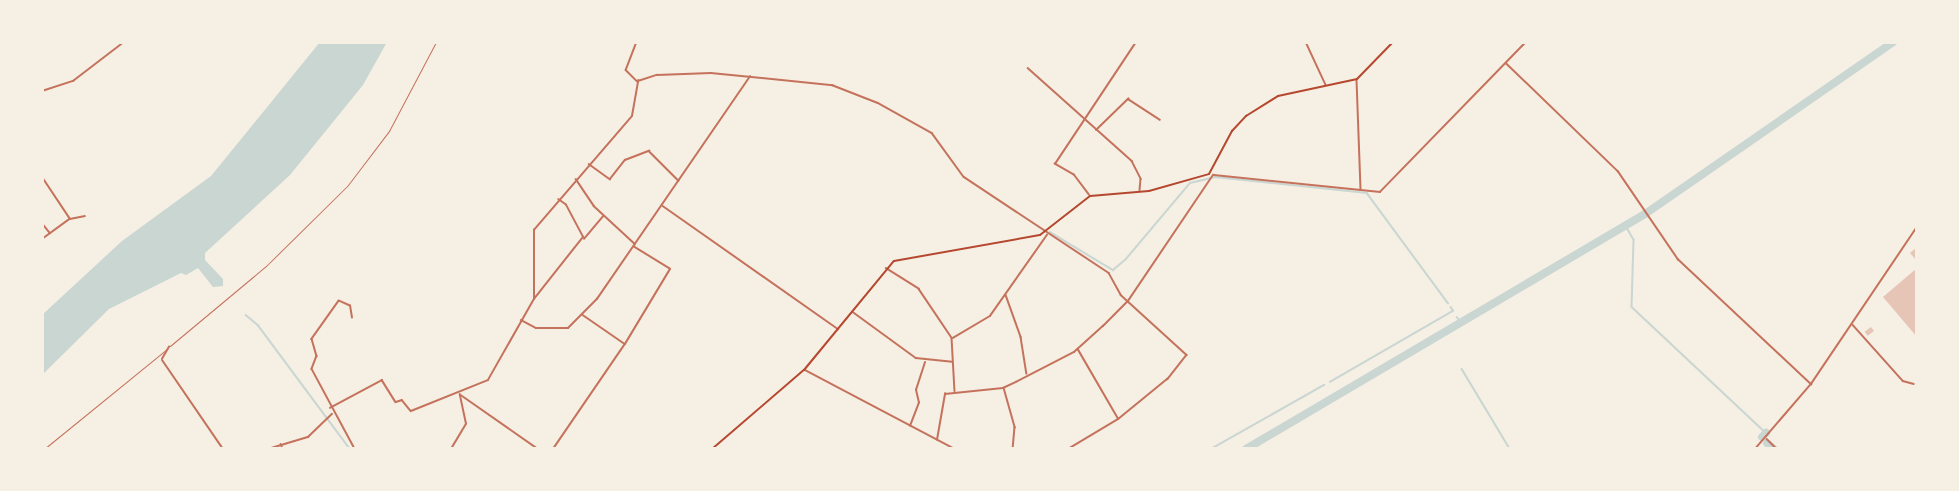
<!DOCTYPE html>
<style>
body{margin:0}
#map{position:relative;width:1959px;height:491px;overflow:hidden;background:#f6efe4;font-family:"Open Sans",sans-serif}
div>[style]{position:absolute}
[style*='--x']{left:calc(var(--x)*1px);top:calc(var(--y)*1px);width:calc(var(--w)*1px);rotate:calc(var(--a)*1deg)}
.water>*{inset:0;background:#c9d6d2}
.stream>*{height:1.5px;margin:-0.75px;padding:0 0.75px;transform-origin:0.75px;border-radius:0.75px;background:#c9d6d2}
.river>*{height:8px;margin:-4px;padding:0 4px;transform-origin:4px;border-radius:4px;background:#c9d6d2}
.building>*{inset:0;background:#e6c5b7;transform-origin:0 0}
.service>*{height:1px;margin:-0.5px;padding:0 0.5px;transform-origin:0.5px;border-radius:0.5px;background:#c5725c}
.minor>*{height:1.5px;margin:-0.75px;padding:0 0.75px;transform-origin:0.75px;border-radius:0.75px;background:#c5725c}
.tertiary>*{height:2px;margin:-1px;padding:0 1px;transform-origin:1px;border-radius:1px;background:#c5725c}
.secondary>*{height:2px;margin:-1px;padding:0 1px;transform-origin:1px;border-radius:1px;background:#b5482f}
span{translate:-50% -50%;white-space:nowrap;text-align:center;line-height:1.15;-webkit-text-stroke:4.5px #f6efe4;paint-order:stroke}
.frame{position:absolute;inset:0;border:44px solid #f6efe4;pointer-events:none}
</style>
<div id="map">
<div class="water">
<div style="clip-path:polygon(320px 42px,387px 42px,363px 85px,290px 175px,205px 253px,205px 260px,223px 279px,223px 286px,213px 287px,198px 268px,186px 275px,181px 273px,109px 309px,42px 375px,42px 315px,122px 241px,211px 176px)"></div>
</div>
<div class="stream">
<div style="--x:1626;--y:226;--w:16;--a:60"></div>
<div style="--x:1634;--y:240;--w:67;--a:91.7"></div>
<div style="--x:1632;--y:307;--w:184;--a:43.2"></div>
<div style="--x:1050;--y:232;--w:74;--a:31.1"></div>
<div style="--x:1113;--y:270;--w:17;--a:-40"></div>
<div style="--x:1126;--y:259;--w:99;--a:-49.9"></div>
<div style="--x:1190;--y:183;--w:26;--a:-13"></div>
<div style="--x:1215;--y:177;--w:153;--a:6"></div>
<div style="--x:1367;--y:193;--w:137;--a:53.6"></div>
<div style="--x:246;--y:315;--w:16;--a:40"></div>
<div style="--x:258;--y:325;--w:154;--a:53.4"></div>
<div style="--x:1457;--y:317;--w:8;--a:50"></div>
<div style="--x:1462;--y:369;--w:93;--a:59"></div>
<div style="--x:1330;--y:382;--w:142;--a:-30"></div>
<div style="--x:1453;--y:311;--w:4;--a:-124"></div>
<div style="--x:1211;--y:449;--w:130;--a:-29.5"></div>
</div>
<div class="river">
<div style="--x:1762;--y:437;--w:6;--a:-45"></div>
<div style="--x:1767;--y:443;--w:9;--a:41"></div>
<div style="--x:1246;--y:449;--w:463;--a:-30.5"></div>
<div style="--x:1645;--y:214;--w:302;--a:-34.7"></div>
</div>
<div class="building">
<div style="clip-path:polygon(1917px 247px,1917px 261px,1910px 253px)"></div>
<div style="clip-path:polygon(1917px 268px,1917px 337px,1883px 297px)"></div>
<div style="left:1871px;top:327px;width:5px;height:8px;rotate:53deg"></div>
</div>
<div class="service">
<div style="--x:170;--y:346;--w:125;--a:-39.8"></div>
<div style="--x:266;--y:266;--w:115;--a:-44.6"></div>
<div style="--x:348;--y:185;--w:68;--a:-52.8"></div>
<div style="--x:389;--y:131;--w:101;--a:-62.2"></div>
<div style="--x:44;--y:449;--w:159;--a:-39.1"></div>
</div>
<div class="minor">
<div style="--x:637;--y:42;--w:30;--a:111"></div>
<div style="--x:626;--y:70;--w:16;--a:45"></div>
<div style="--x:1306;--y:42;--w:47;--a:65.1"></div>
<div style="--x:1506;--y:63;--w:156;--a:44"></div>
<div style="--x:1618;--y:171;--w:107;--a:55.7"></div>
<div style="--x:1678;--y:259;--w:183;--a:43.2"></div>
<div style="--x:1028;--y:68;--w:140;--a:41.8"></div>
<div style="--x:1132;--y:161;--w:20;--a:63"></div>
<div style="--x:1141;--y:179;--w:11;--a:95"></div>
<div style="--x:1357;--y:80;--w:109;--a:87.9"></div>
<div style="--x:42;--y:91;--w:33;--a:-18"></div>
<div style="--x:73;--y:81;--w:64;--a:-37.4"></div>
<div style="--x:1096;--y:130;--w:45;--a:-44.1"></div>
<div style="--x:1128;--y:99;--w:38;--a:33"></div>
<div style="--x:589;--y:164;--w:26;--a:36"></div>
<div style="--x:610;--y:179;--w:24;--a:-52"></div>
<div style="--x:625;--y:160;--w:26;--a:-21"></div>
<div style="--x:649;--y:151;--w:42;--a:45"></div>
<div style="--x:1214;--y:175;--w:167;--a:5.8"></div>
<div style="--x:1380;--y:192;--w:209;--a:-45.8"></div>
<div style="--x:576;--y:179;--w:32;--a:56"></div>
<div style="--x:594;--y:206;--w:56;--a:42.8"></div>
<div style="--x:1089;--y:195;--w:25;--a:-127"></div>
<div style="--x:1074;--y:175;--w:22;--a:-150"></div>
<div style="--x:1055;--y:164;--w:146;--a:-56.4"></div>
<div style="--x:663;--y:206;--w:214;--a:35.1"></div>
<div style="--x:42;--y:223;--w:13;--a:51"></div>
<div style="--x:42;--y:239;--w:34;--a:-36"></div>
<div style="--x:70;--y:219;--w:15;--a:-11"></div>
<div style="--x:584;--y:239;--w:30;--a:-50"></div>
<div style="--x:886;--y:268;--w:39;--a:32"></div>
<div style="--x:919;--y:289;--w:59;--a:56"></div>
<div style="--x:952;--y:338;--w:53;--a:86.8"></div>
<div style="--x:1006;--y:295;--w:45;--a:70.3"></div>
<div style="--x:1021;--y:337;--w:37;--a:81"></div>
<div style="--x:534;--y:299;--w:69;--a:-90"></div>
<div style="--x:534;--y:230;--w:150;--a:-49.3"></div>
<div style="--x:632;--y:116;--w:36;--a:-80"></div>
<div style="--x:638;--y:81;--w:20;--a:-18"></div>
<div style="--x:657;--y:75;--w:54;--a:-2.1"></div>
<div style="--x:711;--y:73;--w:122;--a:5.7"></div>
<div style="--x:832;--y:85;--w:49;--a:21.4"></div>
<div style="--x:878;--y:103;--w:62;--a:29.1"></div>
<div style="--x:932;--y:133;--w:54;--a:54"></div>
<div style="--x:964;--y:177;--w:174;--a:33.5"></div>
<div style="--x:1109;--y:273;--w:25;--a:61"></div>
<div style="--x:1121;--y:295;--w:89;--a:42.3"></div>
<div style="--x:1187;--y:355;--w:31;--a:128"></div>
<div style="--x:1168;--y:379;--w:63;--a:140.8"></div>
<div style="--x:1119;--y:419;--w:58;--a:149"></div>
<div style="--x:853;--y:312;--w:78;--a:36.1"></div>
<div style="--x:916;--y:358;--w:36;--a:6"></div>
<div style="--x:583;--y:315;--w:51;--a:34.6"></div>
<div style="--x:352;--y:318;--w:12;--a:-99"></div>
<div style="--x:350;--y:306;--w:12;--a:-156"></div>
<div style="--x:339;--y:301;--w:47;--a:125.4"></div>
<div style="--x:312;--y:339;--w:18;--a:74"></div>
<div style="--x:317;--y:356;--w:14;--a:111"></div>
<div style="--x:312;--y:369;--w:91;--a:61.7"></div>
<div style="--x:521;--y:320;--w:17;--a:28"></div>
<div style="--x:536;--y:328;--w:32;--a:0"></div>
<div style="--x:568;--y:328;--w:41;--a:-45"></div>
<div style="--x:597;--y:299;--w:270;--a:-55.5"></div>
<div style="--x:1853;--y:325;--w:75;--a:48.2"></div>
<div style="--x:1903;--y:381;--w:11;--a:15"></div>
<div style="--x:953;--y:338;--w:43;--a:-30.7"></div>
<div style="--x:990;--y:316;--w:99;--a:-54.9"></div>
<div style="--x:1078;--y:349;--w:80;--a:59.9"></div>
<div style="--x:162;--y:359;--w:14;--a:-60"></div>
<div style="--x:805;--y:370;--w:170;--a:27.8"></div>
<div style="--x:1004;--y:388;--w:41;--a:74.2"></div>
<div style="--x:1015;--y:427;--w:22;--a:95"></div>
<div style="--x:461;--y:395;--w:94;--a:35"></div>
<div style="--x:330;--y:408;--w:59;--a:-28.3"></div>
<div style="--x:382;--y:380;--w:26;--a:58"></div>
<div style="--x:396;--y:402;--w:6;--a:-18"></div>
<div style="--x:402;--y:400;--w:14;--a:51"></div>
<div style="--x:411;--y:411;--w:83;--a:-21.9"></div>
<div style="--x:488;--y:380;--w:93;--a:-60.4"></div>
<div style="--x:534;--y:299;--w:79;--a:-51.7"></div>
<div style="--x:583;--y:237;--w:36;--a:-118"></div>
<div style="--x:566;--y:205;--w:9;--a:-144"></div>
<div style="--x:910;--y:426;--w:25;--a:-69"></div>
<div style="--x:919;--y:403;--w:13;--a:-103"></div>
<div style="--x:916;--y:390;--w:29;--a:-72"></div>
<div style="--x:1767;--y:439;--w:14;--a:45"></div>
<div style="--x:937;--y:440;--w:47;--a:-80.1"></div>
<div style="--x:945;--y:394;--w:58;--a:-5.9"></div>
<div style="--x:1003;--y:388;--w:14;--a:-25"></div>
<div style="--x:1016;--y:382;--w:65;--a:-27.3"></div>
<div style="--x:1074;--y:352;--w:39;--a:-42"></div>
<div style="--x:1103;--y:326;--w:35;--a:-45"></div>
<div style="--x:1128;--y:301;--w:152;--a:-56"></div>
<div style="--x:281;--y:444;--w:5;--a:68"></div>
<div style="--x:268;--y:449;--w:42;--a:-16.7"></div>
<div style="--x:308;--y:437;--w:33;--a:-44"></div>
<div style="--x:451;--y:449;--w:29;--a:-59"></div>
<div style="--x:466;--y:424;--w:30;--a:-102"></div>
<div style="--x:553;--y:449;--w:127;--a:-55.6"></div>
<div style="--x:625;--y:344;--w:87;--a:-59"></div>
<div style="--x:670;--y:269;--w:42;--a:-148.6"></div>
<div style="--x:1755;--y:449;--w:86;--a:-49.3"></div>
<div style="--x:1811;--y:384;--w:189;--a:-56"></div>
</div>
<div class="tertiary">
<div style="--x:42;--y:177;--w:50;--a:56.3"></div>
<div style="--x:162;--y:360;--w:108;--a:55.6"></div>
<div style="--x:1917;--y:376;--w:19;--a:90"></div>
</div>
<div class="secondary">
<div style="--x:712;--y:449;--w:121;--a:-40.7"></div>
<div style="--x:804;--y:370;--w:141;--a:-50.5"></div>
<div style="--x:894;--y:261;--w:148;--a:-10.1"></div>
<div style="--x:1040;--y:235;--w:63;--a:-38"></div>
<div style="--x:1090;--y:196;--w:59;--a:-4.8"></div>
<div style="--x:1149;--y:191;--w:62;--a:-15.8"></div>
<div style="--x:1209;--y:174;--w:49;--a:-61.9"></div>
<div style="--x:1232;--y:131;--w:21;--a:-47"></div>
<div style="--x:1246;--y:116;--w:38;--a:-32"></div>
<div style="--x:1278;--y:96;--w:81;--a:-12.1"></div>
<div style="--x:1357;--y:79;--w:52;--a:-45.8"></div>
</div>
<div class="frame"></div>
</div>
